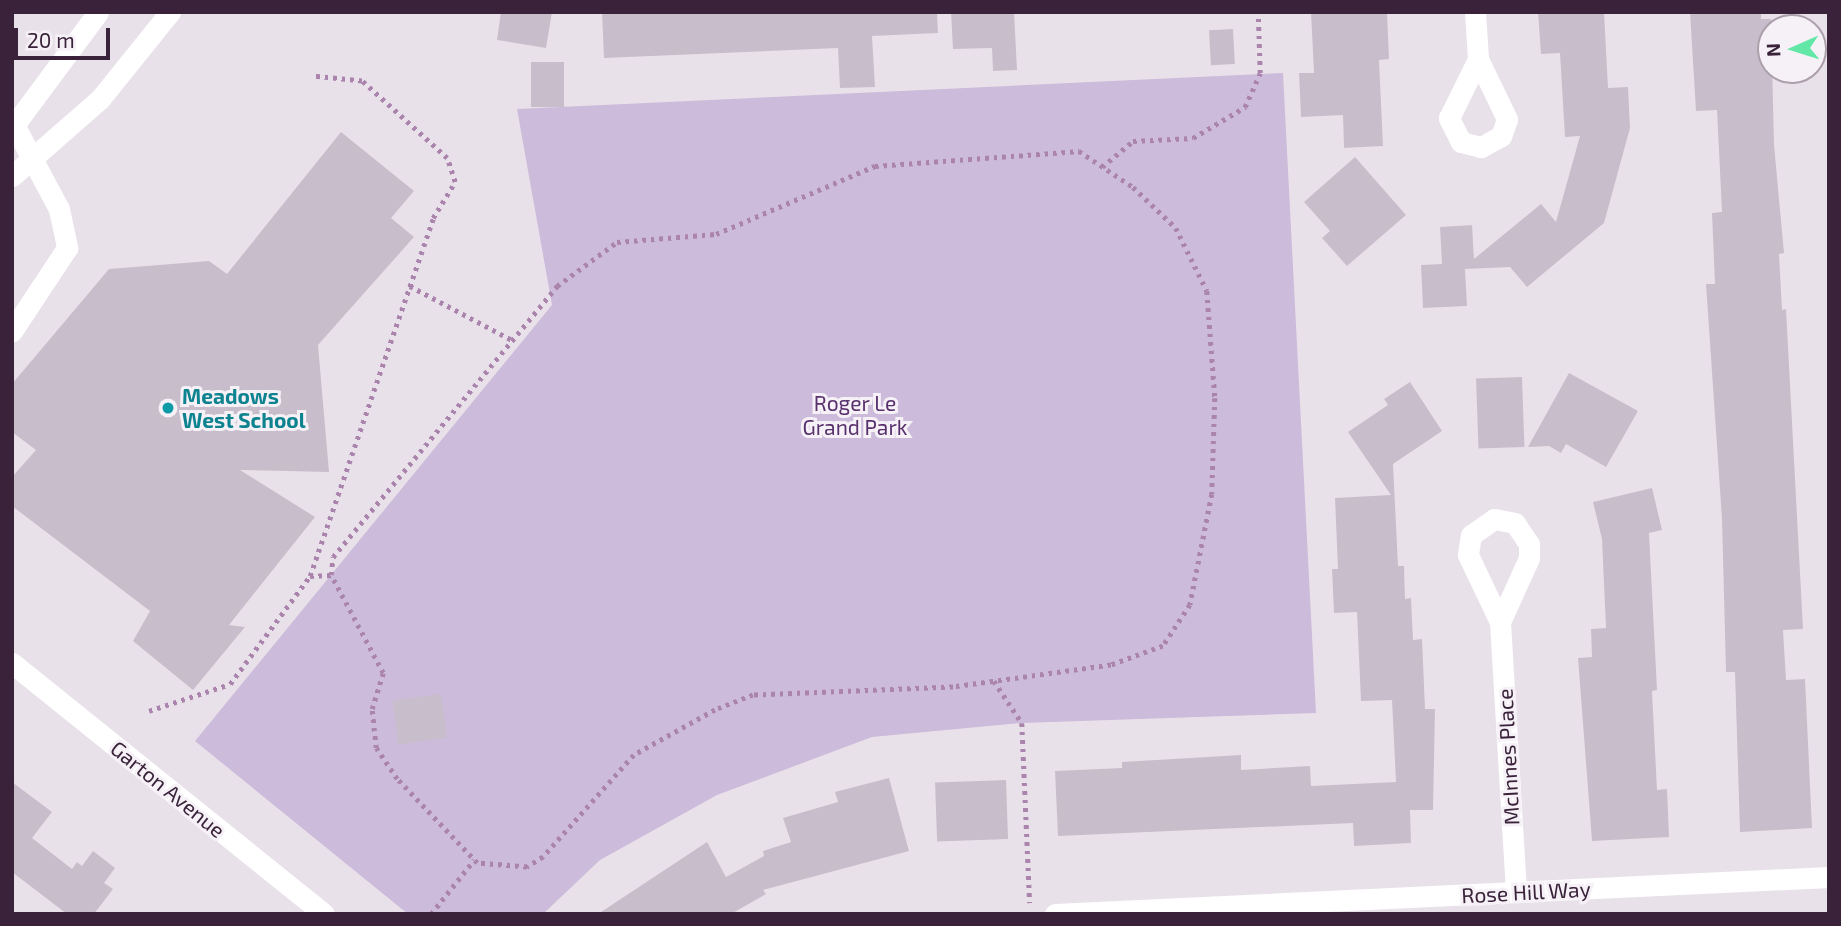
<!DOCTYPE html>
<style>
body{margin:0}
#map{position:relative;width:1841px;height:926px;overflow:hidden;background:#e9e1ea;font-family:"Exo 2",sans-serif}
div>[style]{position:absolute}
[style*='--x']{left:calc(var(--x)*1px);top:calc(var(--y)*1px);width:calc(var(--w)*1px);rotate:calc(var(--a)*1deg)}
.green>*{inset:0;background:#ccbbda}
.building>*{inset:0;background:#c8becb;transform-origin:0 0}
.path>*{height:4.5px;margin-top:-2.25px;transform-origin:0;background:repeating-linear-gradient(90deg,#aa84ac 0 3.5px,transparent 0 8.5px)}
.minor>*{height:21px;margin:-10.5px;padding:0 10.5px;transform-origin:10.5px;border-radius:10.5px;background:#fff}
.dots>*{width:19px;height:19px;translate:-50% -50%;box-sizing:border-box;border:4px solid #f6f1f7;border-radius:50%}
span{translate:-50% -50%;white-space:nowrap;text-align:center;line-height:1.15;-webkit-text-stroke:6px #f6f1f7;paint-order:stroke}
.culture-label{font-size:21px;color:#0d838f;font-weight:700}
.left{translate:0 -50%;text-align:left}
.park-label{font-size:21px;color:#58306d}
.street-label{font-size:21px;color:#3a233a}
.frame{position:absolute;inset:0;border:14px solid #3a233a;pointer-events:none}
.north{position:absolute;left:1757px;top:14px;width:70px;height:70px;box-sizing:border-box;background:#f6f1f7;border:2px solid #ab9fab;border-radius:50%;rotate:267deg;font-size:19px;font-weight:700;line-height:28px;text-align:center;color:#3a233a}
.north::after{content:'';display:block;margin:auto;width:24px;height:32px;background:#62e7a6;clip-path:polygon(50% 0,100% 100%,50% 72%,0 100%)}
.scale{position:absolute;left:14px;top:28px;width:96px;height:32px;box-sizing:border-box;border:4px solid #3a233a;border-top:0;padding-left:9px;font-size:21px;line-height:24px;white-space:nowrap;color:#3a233a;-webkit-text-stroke:5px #f6f1f7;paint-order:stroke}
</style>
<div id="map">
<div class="green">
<div style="clip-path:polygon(1283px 73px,1316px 713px,1022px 723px,872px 737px,717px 795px,600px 860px,543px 914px,408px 914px,195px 741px,552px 305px,517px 109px)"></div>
</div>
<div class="building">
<div style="clip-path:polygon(501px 12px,552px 12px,546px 48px,497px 40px)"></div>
<div style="clip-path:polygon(602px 12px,937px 12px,938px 33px,872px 36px,875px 87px,840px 88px,838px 48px,604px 58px)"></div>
<div style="clip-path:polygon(951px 12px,1014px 12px,1017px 70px,993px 71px,992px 48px,953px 49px)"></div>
<div style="clip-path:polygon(1311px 12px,1387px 12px,1389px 59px,1379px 60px,1383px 146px,1344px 148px,1343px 115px,1301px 117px,1299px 73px,1314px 73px)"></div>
<div style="clip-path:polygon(1538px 12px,1604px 12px,1608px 88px,1628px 87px,1630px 128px,1604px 223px,1527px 287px,1510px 267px,1465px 269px,1467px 306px,1423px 308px,1421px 265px,1442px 264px,1440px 227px,1472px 225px,1474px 259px,1541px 204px,1556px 222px,1580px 136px,1565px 137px,1560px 53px,1541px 54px)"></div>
<div style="clip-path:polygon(1690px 12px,1761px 12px,1761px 19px,1771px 19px,1774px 145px,1784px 253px,1779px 254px,1782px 310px,1786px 309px,1803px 629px,1783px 630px,1786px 680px,1805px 679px,1812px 828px,1740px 832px,1735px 672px,1726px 672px,1722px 519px,1706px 284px,1715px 284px,1712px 213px,1722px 212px,1717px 110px,1696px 111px)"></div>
<div style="left:1233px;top:29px;width:35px;height:24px;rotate:87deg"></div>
<div style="left:531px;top:62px;width:33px;height:45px"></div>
<div style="clip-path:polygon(341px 132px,414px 191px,391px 218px,414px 237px,318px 345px,329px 472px,240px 470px,315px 517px,229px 625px,245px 627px,193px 690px,133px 641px,150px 611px,12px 506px,12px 477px,36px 450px,12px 432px,12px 384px,109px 269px,209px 261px,227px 274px)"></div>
<div style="clip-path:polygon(1355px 157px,1406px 215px,1347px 266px,1322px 238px,1330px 231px,1304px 202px)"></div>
<div style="clip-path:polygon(1569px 373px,1638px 411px,1606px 467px,1566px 444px,1561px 453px,1549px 446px,1528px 447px)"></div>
<div style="left:1522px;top:377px;width:70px;height:46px;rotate:88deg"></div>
<div style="clip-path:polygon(1410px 382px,1442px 431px,1393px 464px,1398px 566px,1404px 566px,1405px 599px,1411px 598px,1413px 640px,1422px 639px,1425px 709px,1435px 709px,1433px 810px,1410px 810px,1411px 843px,1354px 846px,1353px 823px,1058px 836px,1055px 771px,1122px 768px,1122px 762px,1241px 755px,1241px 770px,1310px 766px,1311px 786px,1396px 782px,1392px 700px,1361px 701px,1357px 612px,1334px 613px,1332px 569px,1338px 569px,1335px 498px,1391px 495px,1348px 432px,1388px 405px,1384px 399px)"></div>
<div style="clip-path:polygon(1652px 488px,1662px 530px,1649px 533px,1657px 690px,1652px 691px,1657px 790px,1667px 789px,1669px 837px,1592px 841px,1578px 658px,1592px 657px,1591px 629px,1606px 628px,1602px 539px,1593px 502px)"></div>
<div style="left:441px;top:694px;width:44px;height:49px;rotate:82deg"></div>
<div style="clip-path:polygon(889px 778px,909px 851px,763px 890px,766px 894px,731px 914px,598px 914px,707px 842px,726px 877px,764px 856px,763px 851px,791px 842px,783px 818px,838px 802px,835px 792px)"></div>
<div style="left:1006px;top:780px;width:59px;height:71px;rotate:88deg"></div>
<div style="clip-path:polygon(12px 782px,52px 812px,32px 838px,72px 869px,77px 862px,82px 866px,93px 851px,115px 868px,104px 883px,113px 889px,94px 914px,67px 914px,12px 872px)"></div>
</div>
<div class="path">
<div style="--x:1079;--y:151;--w:65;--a:33.7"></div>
<div style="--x:1133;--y:187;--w:59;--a:43.6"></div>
<div style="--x:1176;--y:228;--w:70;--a:63.8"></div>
<div style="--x:1207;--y:291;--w:107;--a:85.7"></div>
<div style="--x:1215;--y:398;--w:96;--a:91.8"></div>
<div style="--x:1212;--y:494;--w:113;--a:101.2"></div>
<div style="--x:1190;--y:605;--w:49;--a:123.4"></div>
<div style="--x:1163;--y:646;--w:55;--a:159.9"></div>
<div style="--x:1111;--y:665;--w:160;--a:172.1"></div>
<div style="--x:953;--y:687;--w:200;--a:177.7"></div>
<div style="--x:753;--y:695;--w:41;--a:158.5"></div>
<div style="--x:715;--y:710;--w:93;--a:150.9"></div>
<div style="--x:634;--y:755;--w:137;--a:131.7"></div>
<div style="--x:543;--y:857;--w:19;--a:148"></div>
<div style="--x:527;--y:867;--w:50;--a:-175.4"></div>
<div style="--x:477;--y:863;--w:116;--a:-133.6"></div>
<div style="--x:397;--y:779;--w:37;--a:-124"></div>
<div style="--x:376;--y:748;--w:39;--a:-96"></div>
<div style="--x:372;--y:709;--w:38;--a:-73"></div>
<div style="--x:383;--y:673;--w:111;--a:-118"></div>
<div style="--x:331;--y:575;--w:18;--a:-84"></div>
<div style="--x:333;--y:557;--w:352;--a:-50.4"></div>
<div style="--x:557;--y:286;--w:74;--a:-36.3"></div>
<div style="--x:617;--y:242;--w:99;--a:-4.6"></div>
<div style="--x:716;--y:234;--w:173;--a:-23.2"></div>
<div style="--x:875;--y:166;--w:205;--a:-4.2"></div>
<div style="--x:1102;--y:167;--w:40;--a:-40"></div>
<div style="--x:1133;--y:141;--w:60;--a:-2.9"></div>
<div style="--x:1193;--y:138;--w:61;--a:-30.8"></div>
<div style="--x:1245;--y:107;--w:37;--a:-66"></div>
<div style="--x:1260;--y:73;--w:61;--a:-91.9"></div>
<div style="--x:410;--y:286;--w:115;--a:27.9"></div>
<div style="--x:310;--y:576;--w:379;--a:-71"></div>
<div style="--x:433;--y:218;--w:42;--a:-58.6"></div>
<div style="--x:455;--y:182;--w:25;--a:-108"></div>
<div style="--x:447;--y:158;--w:115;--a:-137.8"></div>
<div style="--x:362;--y:81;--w:50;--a:-174.3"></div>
<div style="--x:994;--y:681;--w:50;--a:56.3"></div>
<div style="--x:1022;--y:723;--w:180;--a:87.5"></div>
<div style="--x:149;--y:711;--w:85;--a:-18.4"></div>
<div style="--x:230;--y:684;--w:134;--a:-53.5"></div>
<div style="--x:310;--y:576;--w:21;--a:-3"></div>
<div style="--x:431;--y:914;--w:69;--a:-51.5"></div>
</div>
<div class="minor">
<div style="--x:1475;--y:12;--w:47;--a:86.3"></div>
<div style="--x:1478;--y:59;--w:67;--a:64.2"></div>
<div style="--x:1507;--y:119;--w:18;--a:109"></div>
<div style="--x:1501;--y:136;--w:23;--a:151"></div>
<div style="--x:1481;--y:147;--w:21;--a:-166"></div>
<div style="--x:1461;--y:142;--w:27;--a:-117"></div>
<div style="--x:1449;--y:118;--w:66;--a:-63.8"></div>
<div style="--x:12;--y:121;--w:100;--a:61.9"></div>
<div style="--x:59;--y:209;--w:40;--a:78"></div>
<div style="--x:67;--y:248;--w:100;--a:123.5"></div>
<div style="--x:12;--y:128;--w:144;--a:-53.4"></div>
<div style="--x:12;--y:176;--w:117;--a:-41.2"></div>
<div style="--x:100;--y:99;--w:112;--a:-51.2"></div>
<div style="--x:1500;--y:622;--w:70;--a:-65.6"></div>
<div style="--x:1529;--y:558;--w:14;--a:-90"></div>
<div style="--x:1529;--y:544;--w:25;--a:-124"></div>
<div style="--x:1515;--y:523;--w:21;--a:-169"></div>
<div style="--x:1494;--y:519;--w:28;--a:145"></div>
<div style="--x:1471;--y:535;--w:20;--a:99"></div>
<div style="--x:1468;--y:555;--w:74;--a:64.5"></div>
<div style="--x:1500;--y:622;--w:270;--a:86.6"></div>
<div style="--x:12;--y:663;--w:400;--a:38.8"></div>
<div style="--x:1055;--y:914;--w:775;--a:-2.74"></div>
</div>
<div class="dots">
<div style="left:168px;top:408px;background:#0f9aa8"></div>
</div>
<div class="culture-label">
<span class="left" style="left:182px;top:408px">Meadows<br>West School</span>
</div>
<div class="park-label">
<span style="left:855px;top:415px">Roger Le<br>Grand Park</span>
</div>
<div class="street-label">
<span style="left:1508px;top:757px;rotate:-93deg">McInnes Place</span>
<span style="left:168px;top:789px;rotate:39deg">Garton Avenue</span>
<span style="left:1526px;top:892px;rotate:-3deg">Rose Hill Way</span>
</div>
<div class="frame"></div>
<div class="north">N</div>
<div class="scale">20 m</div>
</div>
